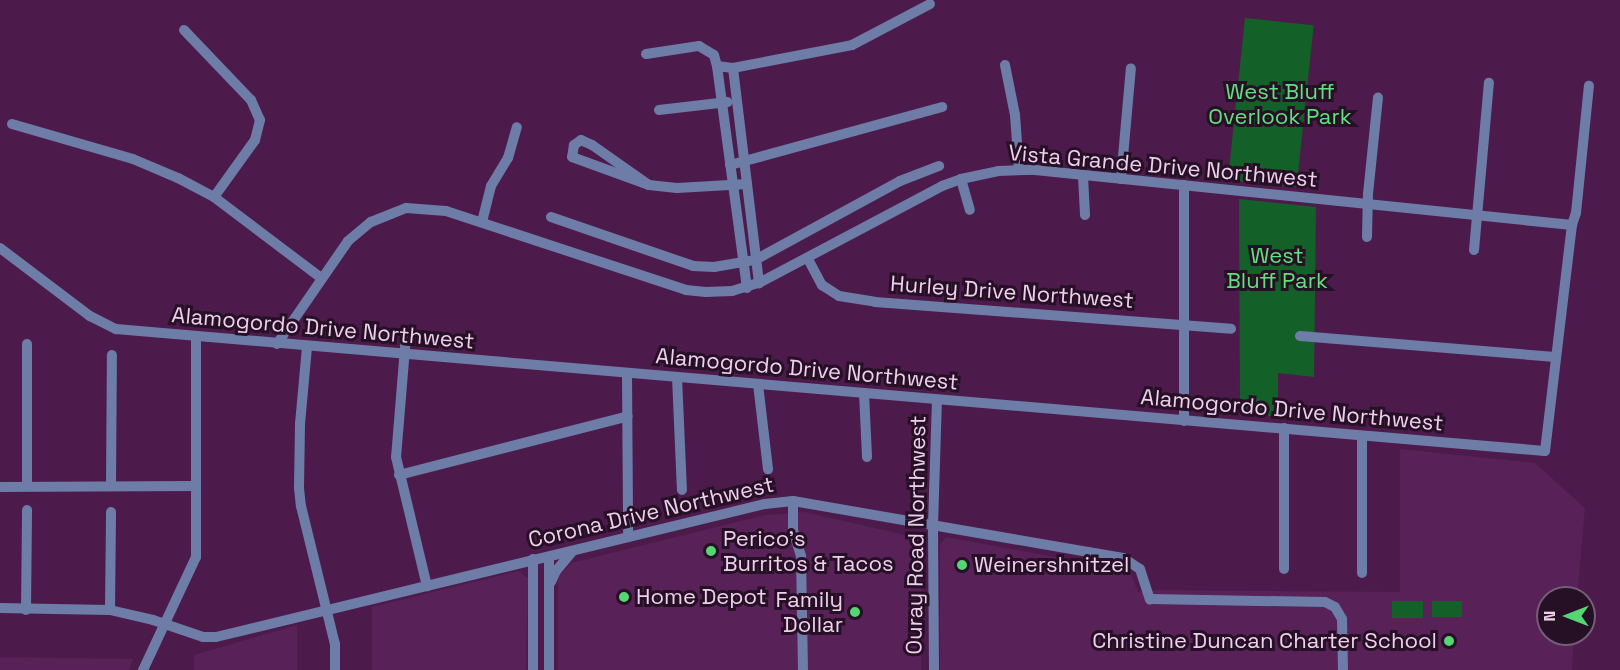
<!DOCTYPE html>
<style>
body{margin:0}
#map{position:relative;width:1620px;height:670px;overflow:hidden;background:#4c1b4b;font-family:"Space Grotesk",sans-serif}
div>[style]{position:absolute}
[style*='--x']{left:calc(var(--x)*1px);top:calc(var(--y)*1px);width:calc(var(--w)*1px);rotate:calc(var(--a)*1deg)}
.built>*{inset:0;background:#582157}
.green>*{inset:0;background:#146029;transform-origin:0 0}
.minor>*{height:10px;margin:-5px;padding:0 5px;transform-origin:5px;border-radius:5px;background:#6d7da7}
.dots>*{width:16px;height:16px;translate:-50% -50%;box-sizing:border-box;border:3px solid #261025;border-radius:50%}
span{translate:-50% -50%;white-space:nowrap;text-align:center;line-height:1.15;-webkit-text-stroke:6px #261025;paint-order:stroke}
.park-label{font-size:22px;color:#61e17d}
.street-label{font-size:22px;color:#eed0ec}
.poi-label{font-size:22px;color:#eed0ec}
.left{translate:0 -50%;text-align:left}
.right{translate:-100% -50%;text-align:right}
.north{position:absolute;left:1536px;top:586px;width:60px;height:60px;box-sizing:border-box;background:#261025;border:2px solid #765d75;border-radius:50%;rotate:270deg;font-size:16px;font-weight:700;line-height:24px;text-align:center;color:#eed0ec}
.north::after{content:'';display:block;margin:auto;width:21px;height:27px;background:#54d672;clip-path:polygon(50% 0,100% 100%,50% 72%,0 100%)}
</style>
<div id="map">
<div class="built">
<div style="clip-path:polygon(1400px 449px,1535px 463px,1585px 508px,1577px 598px,1548px 598px,1548px 634px,1574px 634px,1572px 670px,940px 670px,940px 545px,946px 537px,1121px 569px,1131px 573px,1138px 592px,1156px 590px,1400px 592px)"></div>
<div style="clip-path:polygon(805px 512px,922px 539px,921px 670px,558px 670px,558px 577px,571px 563px,765px 515px)"></div>
<div style="clip-path:polygon(518px 571px,528px 578px,526px 670px,372px 670px,372px 607px)"></div>
<div style="clip-path:polygon(297px 625px,297px 670px,194px 670px,194px 655px)"></div>
<div style="clip-path:polygon(0 657px,133px 659px,129px 670px,0 670px)"></div>
</div>
<div class="green">
<div style="left:1245px;top:18px;width:69px;height:163px;rotate:6deg"></div>
<div style="clip-path:polygon(1239px 199px,1316px 207px,1314px 377px,1278px 373px,1278px 417px,1240px 413px)"></div>
<div style="left:1392px;top:601px;width:31px;height:17px"></div>
<div style="left:1432px;top:601px;width:30px;height:16px"></div>
</div>
<div class="minor">
<div style="--x:184;--y:30;--w:97;--a:46.3"></div>
<div style="--x:251;--y:100;--w:22;--a:66"></div>
<div style="--x:260;--y:120;--w:21;--a:104"></div>
<div style="--x:255;--y:140;--w:70;--a:125.7"></div>
<div style="--x:646;--y:54;--w:54;--a:-8.6"></div>
<div style="--x:699;--y:46;--w:17;--a:31"></div>
<div style="--x:714;--y:55;--w:11;--a:75"></div>
<div style="--x:717;--y:66;--w:16;--a:7"></div>
<div style="--x:733;--y:68;--w:121;--a:-10.9"></div>
<div style="--x:852;--y:45;--w:88;--a:-27.7"></div>
<div style="--x:1005;--y:65;--w:51;--a:78.7"></div>
<div style="--x:1015;--y:115;--w:55;--a:85.8"></div>
<div style="--x:717;--y:66;--w:224;--a:82.3"></div>
<div style="--x:733;--y:68;--w:217;--a:83.1"></div>
<div style="--x:659;--y:110;--w:69;--a:-6.6"></div>
<div style="--x:12;--y:124;--w:126;--a:16.1"></div>
<div style="--x:133;--y:159;--w:49;--a:22.9"></div>
<div style="--x:178;--y:178;--w:41;--a:27.8"></div>
<div style="--x:214;--y:197;--w:134;--a:37.1"></div>
<div style="--x:730;--y:165;--w:220;--a:-15.3"></div>
<div style="--x:1083;--y:176;--w:39;--a:87"></div>
<div style="--x:961;--y:179;--w:32;--a:74"></div>
<div style="--x:1121;--y:179;--w:111;--a:-84.9"></div>
<div style="--x:649;--y:185;--w:70;--a:-144.9"></div>
<div style="--x:592;--y:145;--w:12;--a:-156"></div>
<div style="--x:581;--y:140;--w:9;--a:144"></div>
<div style="--x:574;--y:145;--w:12;--a:99"></div>
<div style="--x:572;--y:157;--w:82;--a:20"></div>
<div style="--x:649;--y:185;--w:28;--a:6"></div>
<div style="--x:677;--y:188;--w:70;--a:-3.3"></div>
<div style="--x:1184;--y:185;--w:236;--a:90"></div>
<div style="--x:551;--y:217;--w:150;--a:19"></div>
<div style="--x:693;--y:266;--w:21;--a:3"></div>
<div style="--x:714;--y:267;--w:42;--a:-9.7"></div>
<div style="--x:755;--y:260;--w:165;--a:-28.6"></div>
<div style="--x:900;--y:181;--w:42;--a:-21"></div>
<div style="--x:482;--y:222;--w:37;--a:-76"></div>
<div style="--x:491;--y:186;--w:33;--a:-59"></div>
<div style="--x:508;--y:158;--w:32;--a:-74"></div>
<div style="--x:1367;--y:237;--w:43;--a:-88.7"></div>
<div style="--x:1368;--y:194;--w:97;--a:-84.1"></div>
<div style="--x:0;--y:248;--w:113;--a:37.1"></div>
<div style="--x:90;--y:316;--w:29;--a:27"></div>
<div style="--x:116;--y:329;--w:1434;--a:4.88"></div>
<div style="--x:1545;--y:451;--w:228;--a:-83.2"></div>
<div style="--x:1572;--y:225;--w:13;--a:-72"></div>
<div style="--x:1576;--y:213;--w:128;--a:-84.2"></div>
<div style="--x:1474;--y:250;--w:168;--a:-84.9"></div>
<div style="--x:808;--y:259;--w:30;--a:62"></div>
<div style="--x:822;--y:285;--w:20;--a:33"></div>
<div style="--x:839;--y:296;--w:36;--a:9"></div>
<div style="--x:875;--y:302;--w:357;--a:4.3"></div>
<div style="--x:406;--y:336;--w:121;--a:94.7"></div>
<div style="--x:396;--y:457;--w:133;--a:76.5"></div>
<div style="--x:1300;--y:336;--w:256;--a:4.7"></div>
<div style="--x:27;--y:344;--w:142;--a:90"></div>
<div style="--x:277;--y:344;--w:125;--a:-55.4"></div>
<div style="--x:348;--y:241;--w:30;--a:-40"></div>
<div style="--x:371;--y:222;--w:38;--a:-22"></div>
<div style="--x:406;--y:208;--w:40;--a:4.3"></div>
<div style="--x:446;--y:211;--w:253;--a:18.2"></div>
<div style="--x:686;--y:290;--w:20;--a:6"></div>
<div style="--x:706;--y:292;--w:26;--a:-2"></div>
<div style="--x:732;--y:291;--w:28;--a:-17"></div>
<div style="--x:759;--y:283;--w:207;--a:-27.9"></div>
<div style="--x:942;--y:186;--w:20;--a:-20"></div>
<div style="--x:961;--y:179;--w:38;--a:-12"></div>
<div style="--x:998;--y:171;--w:37;--a:-2"></div>
<div style="--x:1035;--y:170;--w:540;--a:5.85"></div>
<div style="--x:307;--y:347;--w:77;--a:95.2"></div>
<div style="--x:300;--y:424;--w:64;--a:90.9"></div>
<div style="--x:299;--y:488;--w:18;--a:84"></div>
<div style="--x:301;--y:506;--w:142;--a:76.2"></div>
<div style="--x:335;--y:644;--w:26;--a:90"></div>
<div style="--x:627;--y:374;--w:163;--a:89.6"></div>
<div style="--x:677;--y:377;--w:113;--a:87.5"></div>
<div style="--x:758;--y:384;--w:86;--a:83.3"></div>
<div style="--x:864;--y:393;--w:64;--a:87.3"></div>
<div style="--x:1362;--y:436;--w:137;--a:90"></div>
<div style="--x:399;--y:475;--w:236;--a:-14.4"></div>
<div style="--x:111;--y:486;--w:131;--a:-89.6"></div>
<div style="--x:0;--y:487;--w:196;--a:-0.3"></div>
<div style="--x:793;--y:501;--w:29;--a:90"></div>
<div style="--x:793;--y:530;--w:27;--a:73"></div>
<div style="--x:801;--y:556;--w:114;--a:89"></div>
<div style="--x:533;--y:559;--w:111;--a:90"></div>
<div style="--x:1284;--y:569;--w:141;--a:-90"></div>
<div style="--x:551;--y:582;--w:12;--a:-66"></div>
<div style="--x:556;--y:571;--w:26;--a:-50"></div>
<div style="--x:0;--y:608;--w:110;--a:1"></div>
<div style="--x:110;--y:610;--w:44;--a:13.1"></div>
<div style="--x:153;--y:620;--w:53;--a:18.8"></div>
<div style="--x:203;--y:637;--w:13;--a:0"></div>
<div style="--x:216;--y:637;--w:565;--a:-13.62"></div>
<div style="--x:765;--y:504;--w:28;--a:-6"></div>
<div style="--x:793;--y:501;--w:335;--a:9.8"></div>
<div style="--x:1123;--y:558;--w:20;--a:33"></div>
<div style="--x:1140;--y:569;--w:32;--a:72"></div>
<div style="--x:1150;--y:599;--w:175;--a:1"></div>
<div style="--x:1325;--y:602;--w:11;--a:27"></div>
<div style="--x:1335;--y:607;--w:14;--a:60"></div>
<div style="--x:1342;--y:619;--w:51;--a:88.9"></div>
<div style="--x:26;--y:610;--w:100;--a:-89.4"></div>
<div style="--x:110;--y:610;--w:98;--a:-89.4"></div>
<div style="--x:143;--y:670;--w:125;--a:-64.9"></div>
<div style="--x:196;--y:557;--w:221;--a:-90"></div>
<div style="--x:549;--y:670;--w:113;--a:-90"></div>
<div style="--x:934;--y:670;--w:144;--a:-90.4"></div>
<div style="--x:933;--y:526;--w:126;--a:-88.2"></div>
</div>
<div class="dots">
<div style="left:711px;top:551px;background:#54d672"></div>
<div style="left:962px;top:565px;background:#54d672"></div>
<div style="left:624px;top:597px;background:#54d672"></div>
<div style="left:855px;top:612px;background:#54d672"></div>
<div style="left:1449px;top:641px;background:#54d672"></div>
</div>
<div class="park-label">
<span style="left:1280px;top:104px">West Bluff<br>Overlook Park</span>
<span style="left:1277px;top:268px">West<br>Bluff Park</span>
</div>
<div class="street-label">
<span style="left:1163px;top:166px;rotate:5deg">Vista Grande Drive Northwest</span>
<span style="left:1012px;top:292px;rotate:4deg">Hurley Drive Northwest</span>
<span style="left:323px;top:328px;rotate:5deg">Alamogordo Drive Northwest</span>
<span style="left:807px;top:369px;rotate:5deg">Alamogordo Drive Northwest</span>
<span style="left:1292px;top:410px;rotate:5deg">Alamogordo Drive Northwest</span>
<span style="left:651px;top:512px;rotate:-13deg">Corona Drive Northwest</span>
<span style="left:916px;top:535px;rotate:-89deg">Ouray Road Northwest</span>
</div>
<div class="poi-label">
<span class="left" style="left:723px;top:551px">Perico's<br>Burritos &amp; Tacos</span>
<span class="left" style="left:974px;top:565px">Weinershnitzel</span>
<span class="left" style="left:636px;top:597px">Home Depot</span>
<span class="right" style="left:843px;top:612px">Family<br>Dollar</span>
<span class="right" style="left:1437px;top:641px">Christine Duncan Charter School</span>
</div>
<div class="north">N</div>
</div>
